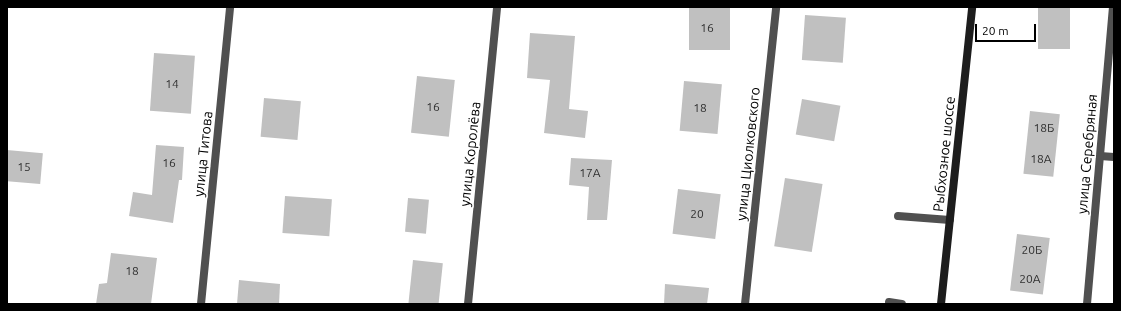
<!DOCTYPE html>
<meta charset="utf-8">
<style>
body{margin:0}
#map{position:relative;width:1121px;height:311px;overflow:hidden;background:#fff;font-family:Ubuntu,sans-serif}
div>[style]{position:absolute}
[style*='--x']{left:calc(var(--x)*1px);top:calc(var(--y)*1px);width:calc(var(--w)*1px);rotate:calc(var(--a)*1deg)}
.building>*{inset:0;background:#c0c0c0;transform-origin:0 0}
.lane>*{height:8px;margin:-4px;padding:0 4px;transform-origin:4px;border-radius:4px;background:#505050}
.street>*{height:8px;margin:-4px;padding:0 4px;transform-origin:4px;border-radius:4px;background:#505050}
.secondary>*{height:8px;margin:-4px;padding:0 4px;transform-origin:4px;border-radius:4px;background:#1d1d1d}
span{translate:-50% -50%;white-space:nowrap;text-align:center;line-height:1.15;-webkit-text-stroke:3px #fff;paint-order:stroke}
.number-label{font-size:12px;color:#303030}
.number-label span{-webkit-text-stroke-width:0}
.street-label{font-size:14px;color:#000}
.frame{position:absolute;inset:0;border:8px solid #000;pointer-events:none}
.scale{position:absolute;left:975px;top:24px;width:61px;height:18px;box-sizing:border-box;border:2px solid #000;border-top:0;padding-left:5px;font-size:12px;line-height:14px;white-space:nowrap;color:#000;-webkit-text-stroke:3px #fff;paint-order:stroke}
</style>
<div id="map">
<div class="building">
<div style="left:689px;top:7px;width:41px;height:43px"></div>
<div style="left:1038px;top:7px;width:32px;height:42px"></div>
<div style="left:805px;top:15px;width:41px;height:45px;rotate:4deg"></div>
<div style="clip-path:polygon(530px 33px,575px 36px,569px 109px,588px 111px,585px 138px,544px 133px,550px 80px,527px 78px)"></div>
<div style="left:154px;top:53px;width:41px;height:58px;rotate:4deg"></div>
<div style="left:417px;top:76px;width:38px;height:57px;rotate:6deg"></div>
<div style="left:684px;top:81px;width:38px;height:50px;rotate:5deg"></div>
<div style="left:264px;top:98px;width:37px;height:39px;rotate:5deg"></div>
<div style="left:802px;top:99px;width:39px;height:36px;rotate:10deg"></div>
<div style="left:1030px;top:111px;width:30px;height:63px;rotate:6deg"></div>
<div style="clip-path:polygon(156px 145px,184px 147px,182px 180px,179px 180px,173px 223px,129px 216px,133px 192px,152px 195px)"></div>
<div style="left:7px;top:150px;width:36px;height:31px;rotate:5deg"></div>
<div style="clip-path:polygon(571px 158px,612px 160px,607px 220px,587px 220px,589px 187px,569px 185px)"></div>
<div style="left:785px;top:178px;width:38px;height:69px;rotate:9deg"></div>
<div style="left:678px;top:189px;width:43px;height:45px;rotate:7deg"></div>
<div style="left:285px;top:196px;width:47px;height:37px;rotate:4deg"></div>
<div style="left:408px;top:198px;width:21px;height:34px;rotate:5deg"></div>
<div style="left:1017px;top:234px;width:33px;height:57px;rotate:7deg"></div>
<div style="clip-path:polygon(111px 253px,157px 258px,151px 304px,96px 304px,99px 284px,107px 283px)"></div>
<div style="left:413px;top:260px;width:30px;height:44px;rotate:6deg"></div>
<div style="clip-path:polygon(239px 280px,280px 284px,279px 304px,237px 304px)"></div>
<div style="clip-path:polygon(665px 284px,709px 288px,707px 304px,664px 304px)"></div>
</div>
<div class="lane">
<div style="--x:1100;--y:156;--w:14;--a:4"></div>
<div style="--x:898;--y:216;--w:52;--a:4.4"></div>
<div style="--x:889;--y:302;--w:13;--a:9"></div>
</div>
<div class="street">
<div style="--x:201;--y:304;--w:298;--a:-84.4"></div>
<div style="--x:468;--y:304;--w:298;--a:-84.4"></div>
<div style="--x:745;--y:304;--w:299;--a:-84"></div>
<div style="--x:1087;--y:304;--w:298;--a:-85"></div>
</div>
<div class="secondary">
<div style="--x:941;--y:304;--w:299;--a:-84"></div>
</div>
<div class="number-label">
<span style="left:707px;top:28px">16</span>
<span style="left:172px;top:84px">14</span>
<span style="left:433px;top:107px">16</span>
<span style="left:700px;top:108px">18</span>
<span style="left:1044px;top:128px">18Б</span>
<span style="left:1041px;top:159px">18А</span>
<span style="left:169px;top:163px">16</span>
<span style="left:24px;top:167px">15</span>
<span style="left:590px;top:173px">17А</span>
<span style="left:697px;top:214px">20</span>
<span style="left:1032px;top:250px">20Б</span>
<span style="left:132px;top:271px">18</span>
<span style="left:1030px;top:279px">20А</span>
</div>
<div class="street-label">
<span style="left:203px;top:154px;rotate:-84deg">улица Титова</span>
<span style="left:470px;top:154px;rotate:-84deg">улица Королёва</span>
<span style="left:748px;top:154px;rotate:-84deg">улица Циолковского</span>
<span style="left:944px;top:154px;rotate:-84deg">Рыбхозное шоссе</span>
<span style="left:1087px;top:154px;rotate:-85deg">улица Серебряная</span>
</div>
<div class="frame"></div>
<div class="scale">20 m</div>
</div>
